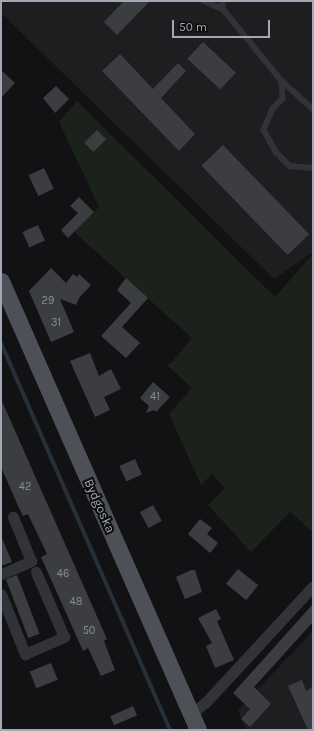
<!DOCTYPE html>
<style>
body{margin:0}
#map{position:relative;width:314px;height:731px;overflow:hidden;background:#121214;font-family:Karla,sans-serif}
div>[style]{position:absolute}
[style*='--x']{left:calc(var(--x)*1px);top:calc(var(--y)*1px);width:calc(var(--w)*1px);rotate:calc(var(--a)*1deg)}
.built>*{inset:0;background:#1e1e21}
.green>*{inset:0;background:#1a221b}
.stream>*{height:4px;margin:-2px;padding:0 2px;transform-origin:2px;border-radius:2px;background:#273038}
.building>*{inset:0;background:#3c3d41;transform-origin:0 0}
.lane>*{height:5.5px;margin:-2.75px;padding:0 2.75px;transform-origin:2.75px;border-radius:2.75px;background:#323339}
.street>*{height:11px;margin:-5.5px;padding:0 5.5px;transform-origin:5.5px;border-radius:5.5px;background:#323339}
.primary>*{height:17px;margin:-8.5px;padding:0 8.5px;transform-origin:8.5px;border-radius:8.5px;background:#4e5058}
span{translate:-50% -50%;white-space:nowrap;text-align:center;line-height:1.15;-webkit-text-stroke:4px #0d0d0e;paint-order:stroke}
.number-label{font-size:11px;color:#888d98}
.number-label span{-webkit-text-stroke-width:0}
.street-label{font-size:13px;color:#a2a8b5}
.frame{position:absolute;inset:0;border:2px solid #a2a8b5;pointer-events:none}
.scale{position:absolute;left:172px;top:20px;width:98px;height:18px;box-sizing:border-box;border:2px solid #a2a8b5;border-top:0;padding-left:5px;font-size:12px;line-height:14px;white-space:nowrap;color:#a2a8b5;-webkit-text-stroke:3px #0d0d0e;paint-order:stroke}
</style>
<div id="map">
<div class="built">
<div style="clip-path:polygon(1px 1px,313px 1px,313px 252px,274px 279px,1px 13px)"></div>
<div style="clip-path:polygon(313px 631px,313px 730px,246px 730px,238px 710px)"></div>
</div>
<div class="green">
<div style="clip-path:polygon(77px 101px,275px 297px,313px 254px,313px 532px,290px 512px,251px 552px,208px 505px,225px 488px,212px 474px,201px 485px,169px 414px,192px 388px,167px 365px,171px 363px,192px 338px,74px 232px,99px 207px,59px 122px)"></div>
</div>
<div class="stream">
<div style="--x:1;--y:343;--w:422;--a:66.4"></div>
</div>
<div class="building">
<div style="clip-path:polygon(124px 1px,150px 1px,117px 35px,104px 22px)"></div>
<div style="left:203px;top:42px;width:45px;height:23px;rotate:43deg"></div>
<div style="clip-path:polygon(120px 54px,153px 89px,178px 63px,186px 71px,161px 98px,195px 134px,179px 151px,102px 71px)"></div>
<div style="clip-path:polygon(1px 70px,15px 83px,1px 98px)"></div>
<div style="clip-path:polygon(56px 86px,69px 99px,55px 113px,43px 98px)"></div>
<div style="left:97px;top:130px;width:13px;height:18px;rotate:45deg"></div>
<div style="left:223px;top:145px;width:124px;height:30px;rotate:46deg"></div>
<div style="left:44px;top:168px;width:23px;height:17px;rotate:65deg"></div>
<div style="clip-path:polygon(79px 197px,94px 212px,68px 238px,61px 230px,78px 213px,70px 206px)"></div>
<div style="left:38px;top:225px;width:17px;height:17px;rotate:66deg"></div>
<div style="clip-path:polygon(51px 268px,66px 283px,73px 274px,77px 277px,79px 274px,91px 285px,79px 298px,76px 305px,60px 299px,74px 332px,51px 342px,29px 291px)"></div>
<div style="clip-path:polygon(126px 278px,148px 298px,122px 327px,140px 343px,126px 358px,101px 336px,131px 303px,117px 290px)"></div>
<div style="clip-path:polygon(90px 353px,99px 376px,111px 369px,121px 389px,104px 397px,110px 410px,95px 417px,70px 361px)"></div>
<div style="clip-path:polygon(153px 382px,170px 397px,156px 412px,154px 410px,146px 413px,149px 406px,140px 398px)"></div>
<div style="clip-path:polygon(1px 399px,107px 639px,104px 641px,115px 670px,101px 676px,88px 648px,83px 651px,41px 557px,47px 554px,28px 514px,23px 516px,19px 508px,1px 467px)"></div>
<div style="left:135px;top:459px;width:17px;height:17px;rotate:66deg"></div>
<div style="left:153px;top:505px;width:18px;height:15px;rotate:61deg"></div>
<div style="clip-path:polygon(200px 519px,212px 528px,207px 534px,218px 543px,210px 553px,188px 534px)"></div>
<div style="clip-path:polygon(1px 536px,12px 562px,1px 566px)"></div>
<div style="left:238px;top:569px;width:26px;height:19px;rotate:39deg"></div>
<div style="clip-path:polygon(191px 570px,195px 570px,202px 592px,185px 599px,176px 577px)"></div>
<div style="left:17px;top:575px;width:63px;height:12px;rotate:69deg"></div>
<div style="clip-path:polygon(313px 604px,313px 622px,254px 687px,271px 704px,250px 727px,241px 719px,250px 709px,233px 693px)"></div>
<div style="clip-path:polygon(216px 609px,221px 619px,217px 621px,234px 660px,215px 668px,206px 646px,212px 643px,198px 618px)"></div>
<div style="left:51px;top:663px;width:18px;height:23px;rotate:68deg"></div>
<div style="clip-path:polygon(302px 680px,306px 691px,313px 687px,313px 730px,308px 730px,288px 686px)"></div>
<div style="left:133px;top:706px;width:10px;height:25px;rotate:66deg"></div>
</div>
<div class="lane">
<div style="--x:204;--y:1;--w:21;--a:23"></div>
<div style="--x:223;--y:1;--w:8;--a:90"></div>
<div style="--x:223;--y:9;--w:93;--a:50.7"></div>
<div style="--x:282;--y:81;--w:42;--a:42.1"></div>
<div style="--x:282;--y:81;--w:18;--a:87"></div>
<div style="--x:283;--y:99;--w:14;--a:135"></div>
<div style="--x:273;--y:109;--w:23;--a:113"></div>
<div style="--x:264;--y:130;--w:26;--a:61"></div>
<div style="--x:277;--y:153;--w:18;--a:45"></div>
<div style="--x:290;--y:166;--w:23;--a:5"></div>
</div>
<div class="street">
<div style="--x:1;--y:574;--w:33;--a:-23"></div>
<div style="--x:31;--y:561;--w:48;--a:-112.2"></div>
<div style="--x:1;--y:594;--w:65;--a:68.2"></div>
<div style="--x:25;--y:654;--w:43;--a:-23.6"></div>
<div style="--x:64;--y:637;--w:71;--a:-113.3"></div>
<div style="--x:191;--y:714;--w:19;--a:-39"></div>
<div style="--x:206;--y:702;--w:158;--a:-47.3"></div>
</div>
<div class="primary">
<div style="--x:1;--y:281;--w:490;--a:66.3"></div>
</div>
<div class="number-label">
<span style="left:48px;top:301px">29</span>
<span style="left:56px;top:323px">31</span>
<span style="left:155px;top:397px">41</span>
<span style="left:25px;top:487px">42</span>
<span style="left:63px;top:574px">46</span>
<span style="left:76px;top:602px">48</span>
<span style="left:89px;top:631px">50</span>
</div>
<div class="street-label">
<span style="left:99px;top:506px;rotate:66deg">Bydgoska</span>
</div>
<div class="frame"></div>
<div class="scale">50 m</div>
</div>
